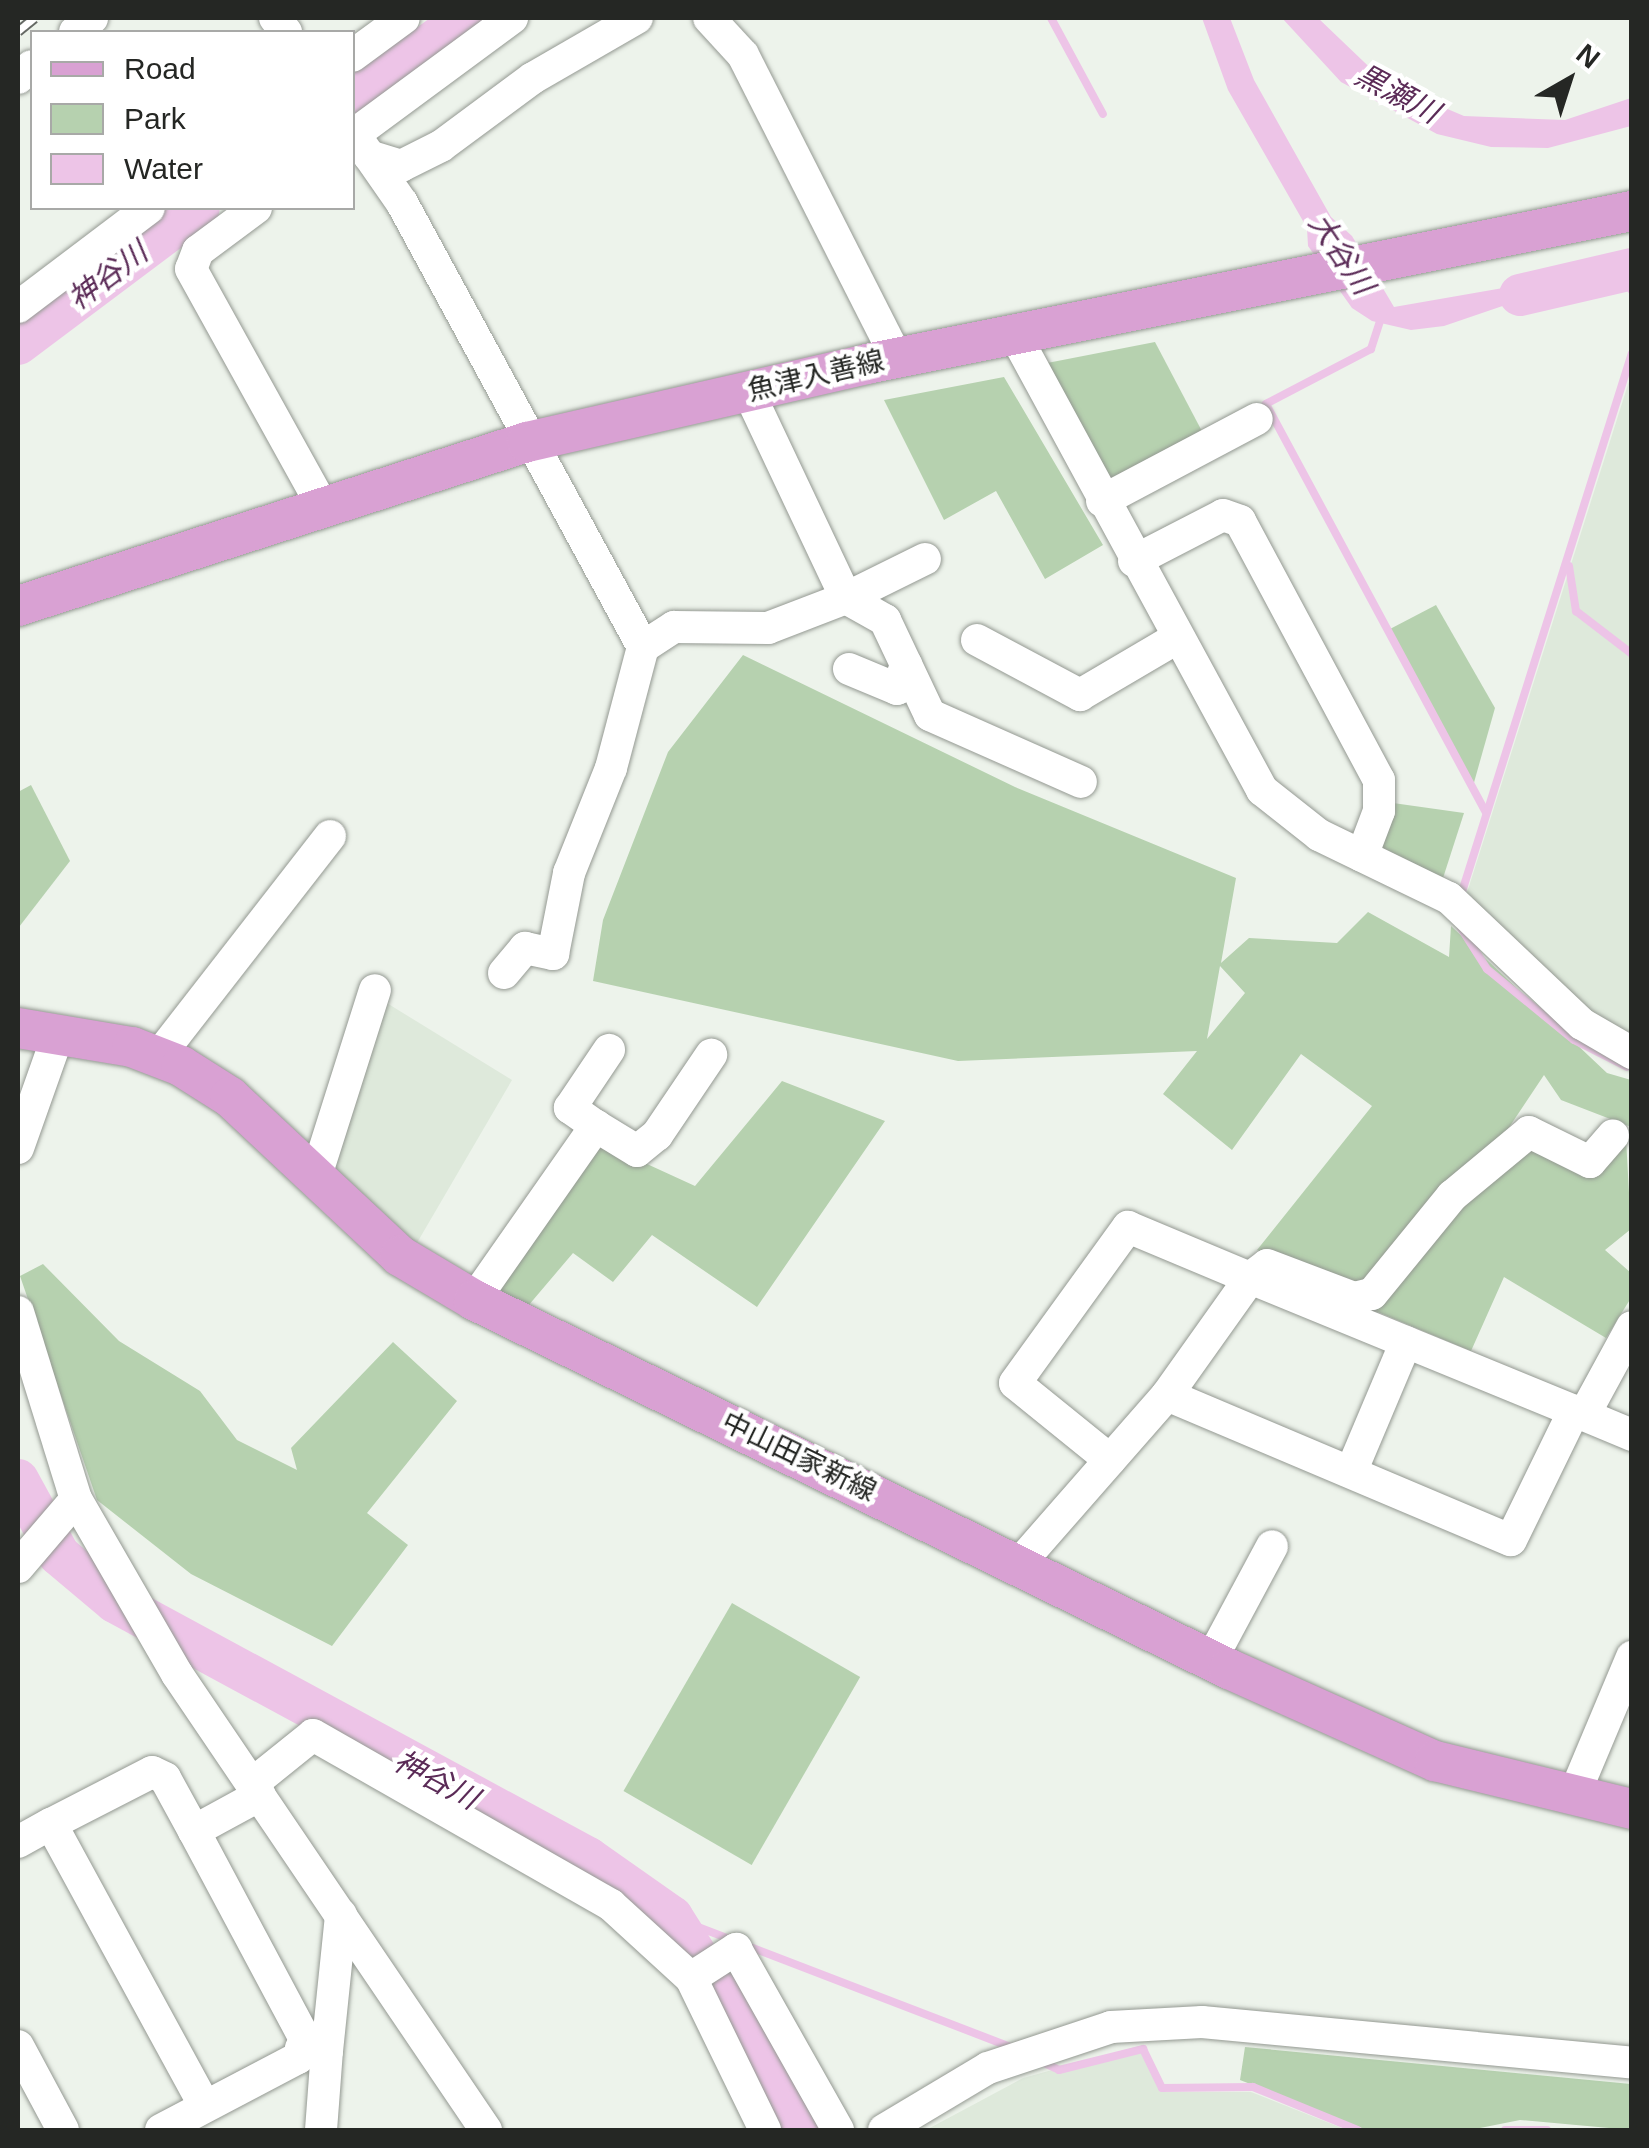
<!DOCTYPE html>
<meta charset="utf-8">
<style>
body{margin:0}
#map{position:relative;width:1649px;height:2148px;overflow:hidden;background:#edf3eb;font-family:Helvetica,"Noto Sans JP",sans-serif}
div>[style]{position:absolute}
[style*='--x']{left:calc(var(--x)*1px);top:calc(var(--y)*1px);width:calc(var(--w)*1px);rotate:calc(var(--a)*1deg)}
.built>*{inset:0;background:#dee9db}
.green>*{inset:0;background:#b6d1af;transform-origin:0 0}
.water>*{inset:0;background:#edc4e7}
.stream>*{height:8px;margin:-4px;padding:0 4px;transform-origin:4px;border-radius:4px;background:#edc4e7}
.river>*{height:42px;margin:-21px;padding:0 21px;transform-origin:21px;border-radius:21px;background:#edc4e7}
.roads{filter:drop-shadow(0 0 2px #949992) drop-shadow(0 0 2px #949992)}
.minor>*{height:32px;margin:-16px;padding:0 16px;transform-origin:16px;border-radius:16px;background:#fff}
.major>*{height:40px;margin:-20px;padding:0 20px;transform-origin:20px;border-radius:20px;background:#d9a1d3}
.rail>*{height:11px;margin-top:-5.5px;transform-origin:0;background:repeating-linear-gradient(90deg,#fff 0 22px,#656964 0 44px);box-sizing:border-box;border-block:2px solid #656964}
span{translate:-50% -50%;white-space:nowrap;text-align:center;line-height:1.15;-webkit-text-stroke:9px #fff;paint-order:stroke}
.street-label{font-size:28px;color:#252724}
.water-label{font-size:30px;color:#5b2b57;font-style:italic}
.frame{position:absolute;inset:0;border:20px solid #252724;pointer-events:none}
.legend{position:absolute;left:30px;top:30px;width:325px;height:180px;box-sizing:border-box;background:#fff;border:2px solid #a8a9a7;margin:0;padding:12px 18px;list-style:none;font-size:30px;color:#252724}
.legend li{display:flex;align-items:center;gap:20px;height:50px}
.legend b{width:50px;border:2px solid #a8a9a7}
.north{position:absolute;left:1519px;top:30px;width:100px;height:100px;-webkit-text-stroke:8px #fff;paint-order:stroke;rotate:39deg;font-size:28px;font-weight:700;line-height:40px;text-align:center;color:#252724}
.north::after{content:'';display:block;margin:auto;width:35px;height:45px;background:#252724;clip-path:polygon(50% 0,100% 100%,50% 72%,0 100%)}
</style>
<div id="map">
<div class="built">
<div style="clip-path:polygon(1631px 375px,1631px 1062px,1465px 899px)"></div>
<div style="clip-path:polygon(377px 997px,512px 1080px,414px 1248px,324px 1170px)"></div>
<div style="clip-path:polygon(1139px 2046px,1160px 2092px,1251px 2092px,1347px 2130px,926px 2130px,1023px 2078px)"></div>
</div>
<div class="green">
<div style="clip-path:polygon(1155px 342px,1205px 437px,1109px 488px,1042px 364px)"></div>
<div style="clip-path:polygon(1004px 377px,1103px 545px,1045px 579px,996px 491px,944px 520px,884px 400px)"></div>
<div style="clip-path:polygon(1436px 605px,1495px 708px,1473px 786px,1390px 629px)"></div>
<div style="clip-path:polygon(evenodd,743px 655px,1015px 787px,1236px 878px,1221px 963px,1249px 938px,1337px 943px,1368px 912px,1449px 957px,1451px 926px,1607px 1073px,1631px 1080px,1631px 1127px,1561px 1100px,1544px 1075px,1492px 1153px,1356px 1288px,1257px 1250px,1372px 1106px,1301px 1054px,1232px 1150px,1163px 1094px,1197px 1051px,958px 1061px,593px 981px,603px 920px,668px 752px,743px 655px,1220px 966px,1245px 993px,1207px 1039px,1220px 966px)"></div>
<div style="clip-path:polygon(31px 785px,70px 861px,19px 927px,18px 792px)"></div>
<div style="clip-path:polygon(1393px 803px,1464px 813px,1443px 878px,1377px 845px)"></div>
<div style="clip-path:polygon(782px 1081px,885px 1121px,757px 1307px,652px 1235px,613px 1282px,573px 1253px,528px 1306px,493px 1289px,599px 1142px,695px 1186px)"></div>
<div style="clip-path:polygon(1626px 1138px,1631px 1229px,1605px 1250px,1631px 1273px,1631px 1298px,1606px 1338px,1504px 1277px,1471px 1351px,1373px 1310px,1454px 1209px,1535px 1141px,1595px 1173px)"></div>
<div style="clip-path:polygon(43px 1264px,119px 1341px,200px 1391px,237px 1440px,297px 1470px,291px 1448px,393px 1342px,457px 1401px,367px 1513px,408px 1545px,332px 1646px,191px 1574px,97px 1500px,20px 1276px)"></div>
<div style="left:732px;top:1603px;width:148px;height:217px;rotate:30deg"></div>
<div style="clip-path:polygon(1245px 2047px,1631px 2084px,1631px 2130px,1520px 2120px,1470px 2130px,1367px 2130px,1240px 2080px)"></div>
</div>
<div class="water">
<div style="clip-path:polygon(1202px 18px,1230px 18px,1254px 80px,1331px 217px,1352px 236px,1394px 307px,1611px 269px,1444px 326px,1411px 330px,1372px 321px,1352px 308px,1308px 246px,1307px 228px,1228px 90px)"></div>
<div style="clip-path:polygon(1282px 18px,1318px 18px,1386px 83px,1464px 116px,1565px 120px,1631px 98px,1631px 126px,1548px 148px,1491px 147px,1437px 134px,1341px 82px)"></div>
</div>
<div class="stream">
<div style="--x:1051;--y:18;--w:109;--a:61.6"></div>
<div style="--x:1621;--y:271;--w:23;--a:61"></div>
<div style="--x:1382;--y:315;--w:36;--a:108"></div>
<div style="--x:1371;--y:349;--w:119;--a:152.4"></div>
<div style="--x:1266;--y:404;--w:464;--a:61.7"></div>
<div style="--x:1569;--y:566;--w:46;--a:81.2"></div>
<div style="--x:1576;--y:611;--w:71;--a:37.5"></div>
<div style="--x:1461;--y:895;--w:568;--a:-72.49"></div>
<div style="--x:1461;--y:928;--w:49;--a:57.6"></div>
<div style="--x:1487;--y:969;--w:112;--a:39.2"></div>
<div style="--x:1574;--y:1040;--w:59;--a:27"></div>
<div style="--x:672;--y:1917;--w:366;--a:21"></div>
<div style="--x:1040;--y:2061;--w:21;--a:25"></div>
<div style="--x:1059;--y:2070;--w:87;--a:-14"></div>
<div style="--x:1143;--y:2049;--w:43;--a:64"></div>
<div style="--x:1162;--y:2088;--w:91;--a:-0.6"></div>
<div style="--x:1253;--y:2087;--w:113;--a:22.3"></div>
<div style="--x:1505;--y:2130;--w:42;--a:0"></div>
</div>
<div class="river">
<div style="--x:352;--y:100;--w:140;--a:-35.7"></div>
<div style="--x:1520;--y:295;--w:115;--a:-13.1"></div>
<div style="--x:18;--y:344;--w:226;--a:-36.9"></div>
<div style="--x:18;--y:1480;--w:85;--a:61.3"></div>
<div style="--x:59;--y:1555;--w:73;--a:40"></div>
<div style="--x:115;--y:1602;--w:538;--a:28.42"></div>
<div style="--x:588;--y:1858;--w:103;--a:35.1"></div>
<div style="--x:672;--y:1917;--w:252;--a:57.6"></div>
</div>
<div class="roads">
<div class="minor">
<div style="--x:275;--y:18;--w:18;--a:52"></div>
<div style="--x:709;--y:18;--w:50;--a:47.4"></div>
<div style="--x:743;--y:55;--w:340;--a:63.1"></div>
<div style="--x:75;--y:32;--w:22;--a:-39"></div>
<div style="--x:352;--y:56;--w:64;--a:-36.2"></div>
<div style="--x:18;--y:78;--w:18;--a:-41"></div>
<div style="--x:352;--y:131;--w:88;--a:55.2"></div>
<div style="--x:402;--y:203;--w:505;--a:61.51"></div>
<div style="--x:643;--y:647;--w:37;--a:-33"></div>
<div style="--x:674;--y:627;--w:94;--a:0.6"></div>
<div style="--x:768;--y:628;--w:84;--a:-21"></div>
<div style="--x:846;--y:598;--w:229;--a:-115.3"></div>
<div style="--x:352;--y:136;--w:199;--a:-36.4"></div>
<div style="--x:369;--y:156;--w:34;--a:17"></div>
<div style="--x:401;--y:166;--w:45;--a:-26.6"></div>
<div style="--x:441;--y:146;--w:114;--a:-36.5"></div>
<div style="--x:533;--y:78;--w:120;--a:-30"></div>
<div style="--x:256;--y:208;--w:72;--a:143.4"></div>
<div style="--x:198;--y:251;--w:19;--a:111"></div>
<div style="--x:191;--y:269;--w:269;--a:61"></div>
<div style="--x:18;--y:307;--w:164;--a:-37.1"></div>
<div style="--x:1015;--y:335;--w:518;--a:61.5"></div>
<div style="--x:1262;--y:790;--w:73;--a:38.3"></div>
<div style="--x:1319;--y:835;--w:144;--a:25.9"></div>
<div style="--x:1449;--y:898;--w:183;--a:43.5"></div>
<div style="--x:1582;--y:1024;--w:58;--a:30.1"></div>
<div style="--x:1102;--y:501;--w:175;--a:-27.9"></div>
<div style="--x:1134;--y:561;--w:100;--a:-27.3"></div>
<div style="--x:1223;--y:515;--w:18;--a:19"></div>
<div style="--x:1240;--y:521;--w:294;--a:61.8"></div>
<div style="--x:1379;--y:780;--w:31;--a:90"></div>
<div style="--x:1379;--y:811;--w:48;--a:110.7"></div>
<div style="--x:846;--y:598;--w:45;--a:29.4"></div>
<div style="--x:885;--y:620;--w:105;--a:64.7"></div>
<div style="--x:930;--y:715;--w:165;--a:23.9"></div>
<div style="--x:846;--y:598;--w:88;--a:-26.3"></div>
<div style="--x:977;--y:640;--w:117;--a:28.1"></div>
<div style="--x:1080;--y:695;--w:110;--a:-30.5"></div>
<div style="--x:849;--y:669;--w:52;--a:22.6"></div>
<div style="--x:897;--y:689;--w:26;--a:-69"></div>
<div style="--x:504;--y:973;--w:33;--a:-50"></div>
<div style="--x:525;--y:948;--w:29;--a:12"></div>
<div style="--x:553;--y:954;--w:83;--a:-78.8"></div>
<div style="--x:569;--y:873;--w:113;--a:-68.2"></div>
<div style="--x:611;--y:768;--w:125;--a:-75.2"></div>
<div style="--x:158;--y:1057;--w:280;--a:-52.1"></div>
<div style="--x:596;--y:1126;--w:48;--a:31.4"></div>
<div style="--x:637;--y:1151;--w:26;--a:-39"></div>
<div style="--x:657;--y:1135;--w:97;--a:-56"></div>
<div style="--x:18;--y:1148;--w:117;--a:-70.5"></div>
<div style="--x:315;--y:1179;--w:198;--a:-72.4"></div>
<div style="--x:474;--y:1300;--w:213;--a:-55"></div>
<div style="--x:596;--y:1126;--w:32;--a:-145"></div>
<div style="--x:570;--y:1108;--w:70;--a:-56.1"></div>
<div style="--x:18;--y:1312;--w:196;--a:72.8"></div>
<div style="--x:76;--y:1499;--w:202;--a:60"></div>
<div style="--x:177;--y:1674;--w:551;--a:55.88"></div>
<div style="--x:1167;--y:1395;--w:373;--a:22.9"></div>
<div style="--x:1511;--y:1540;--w:144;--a:-64"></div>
<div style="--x:1584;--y:1415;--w:52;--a:22.6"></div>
<div style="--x:1110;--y:1460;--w:122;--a:-141"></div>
<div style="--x:1015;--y:1383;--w:193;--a:-54.1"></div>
<div style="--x:1128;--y:1227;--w:132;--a:22.7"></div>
<div style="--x:1250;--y:1278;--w:21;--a:-37"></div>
<div style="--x:1267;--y:1265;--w:93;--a:20.8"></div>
<div style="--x:1354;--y:1298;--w:18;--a:-13"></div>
<div style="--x:1372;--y:1294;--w:127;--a:-50.8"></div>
<div style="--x:1452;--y:1196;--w:100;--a:-39.7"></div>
<div style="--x:1529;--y:1132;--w:68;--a:26.2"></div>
<div style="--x:1590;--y:1162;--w:35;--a:-49"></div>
<div style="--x:1351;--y:1472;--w:141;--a:-67.1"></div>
<div style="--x:1019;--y:1564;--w:225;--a:-48.8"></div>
<div style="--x:1167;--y:1395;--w:143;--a:-54.6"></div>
<div style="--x:1250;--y:1278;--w:361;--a:22.3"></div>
<div style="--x:1584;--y:1415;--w:100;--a:-61.4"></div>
<div style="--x:18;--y:1567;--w:89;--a:-49.5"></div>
<div style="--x:1211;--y:1660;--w:129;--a:-61.8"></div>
<div style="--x:252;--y:1784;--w:78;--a:-38.8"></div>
<div style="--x:313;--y:1735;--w:343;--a:29.7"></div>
<div style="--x:611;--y:1905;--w:108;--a:42.4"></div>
<div style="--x:691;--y:1978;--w:54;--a:-32.8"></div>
<div style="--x:736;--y:1949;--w:208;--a:60.6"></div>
<div style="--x:1574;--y:1795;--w:150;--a:-67.2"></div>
<div style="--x:194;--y:1831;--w:60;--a:-118.7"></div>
<div style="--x:165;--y:1778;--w:14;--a:-155"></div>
<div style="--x:152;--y:1772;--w:114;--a:152.8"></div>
<div style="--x:51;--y:1824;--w:321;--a:61.4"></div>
<div style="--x:18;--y:1842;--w:38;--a:-29"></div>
<div style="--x:691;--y:1978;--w:169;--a:64"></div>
<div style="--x:18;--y:2046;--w:95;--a:61.8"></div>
<div style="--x:301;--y:2048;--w:26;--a:7"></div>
<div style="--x:327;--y:2051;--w:137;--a:-84.1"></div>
<div style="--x:161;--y:2130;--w:155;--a:-27.7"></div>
<div style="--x:298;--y:2058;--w:20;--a:-70"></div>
<div style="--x:305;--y:2039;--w:236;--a:-118.1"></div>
<div style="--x:194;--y:1831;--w:75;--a:-28.6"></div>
<div style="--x:321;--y:2130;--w:79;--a:-85.7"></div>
<div style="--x:884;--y:2130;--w:121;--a:-30.8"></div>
<div style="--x:988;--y:2068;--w:130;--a:-18.4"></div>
<div style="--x:1111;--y:2027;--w:91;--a:-3.1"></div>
<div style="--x:1202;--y:2022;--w:432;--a:5.4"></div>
</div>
<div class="major">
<div style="--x:18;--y:606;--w:535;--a:-17.86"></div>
<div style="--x:527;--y:442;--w:349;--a:-12.9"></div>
<div style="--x:867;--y:364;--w:780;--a:-11.31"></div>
<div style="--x:18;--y:1028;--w:116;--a:9.5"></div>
<div style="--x:132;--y:1047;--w:53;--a:21.2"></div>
<div style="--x:181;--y:1066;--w:58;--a:32.3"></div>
<div style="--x:230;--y:1097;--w:233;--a:43.1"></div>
<div style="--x:400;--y:1256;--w:86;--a:30.7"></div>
<div style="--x:474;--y:1300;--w:840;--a:26.05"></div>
<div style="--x:1229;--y:1669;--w:226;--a:24.1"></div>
<div style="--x:1435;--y:1761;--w:203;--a:13.7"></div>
</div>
</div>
<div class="rail">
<div style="--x:18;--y:31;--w:21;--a:-39"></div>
</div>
<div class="street-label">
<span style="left:816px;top:376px;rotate:-13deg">魚津入善線</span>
<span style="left:799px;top:1457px;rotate:26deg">中山田家新線</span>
</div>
<div class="water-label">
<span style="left:1397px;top:94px;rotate:28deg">黒瀬川</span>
<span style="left:1341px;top:254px;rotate:56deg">大谷川</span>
<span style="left:108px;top:276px;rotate:-37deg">神谷川</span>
<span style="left:436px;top:1780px;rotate:28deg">神谷川</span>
</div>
<div class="frame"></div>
<ul class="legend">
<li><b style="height:12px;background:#d9a1d3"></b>Road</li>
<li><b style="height:28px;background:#b6d1af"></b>Park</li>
<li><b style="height:28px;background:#edc4e7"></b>Water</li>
</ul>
<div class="north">N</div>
</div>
